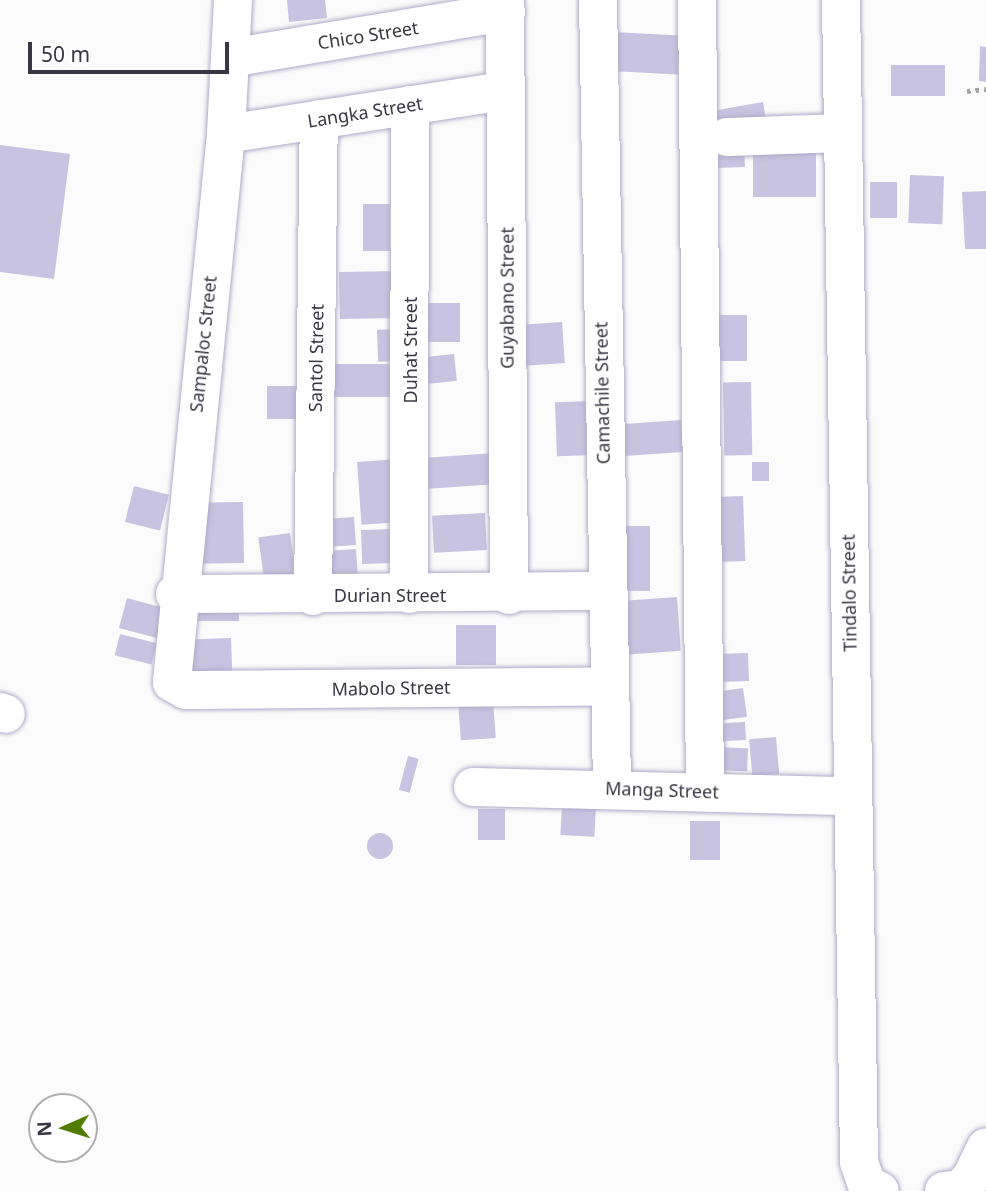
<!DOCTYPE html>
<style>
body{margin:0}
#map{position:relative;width:986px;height:1191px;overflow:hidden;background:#fbfbfb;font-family:"Noto Sans",sans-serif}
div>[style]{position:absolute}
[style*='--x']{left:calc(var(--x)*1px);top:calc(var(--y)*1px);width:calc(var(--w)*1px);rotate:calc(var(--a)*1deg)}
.building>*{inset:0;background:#c7c3e0;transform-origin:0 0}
.round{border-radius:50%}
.path>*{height:4.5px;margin-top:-2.25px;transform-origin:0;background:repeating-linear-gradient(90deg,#a6a5aa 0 3.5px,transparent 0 8.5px)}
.roads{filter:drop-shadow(0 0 2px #afabc8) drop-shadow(0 0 2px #afabc8)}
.minor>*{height:38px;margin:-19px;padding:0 19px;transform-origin:19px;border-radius:19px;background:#fff}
span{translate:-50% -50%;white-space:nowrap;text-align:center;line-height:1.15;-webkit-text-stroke:7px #fff;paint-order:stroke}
.street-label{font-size:18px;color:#393743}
.north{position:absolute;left:28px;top:1093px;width:70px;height:70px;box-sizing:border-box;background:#fff;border:2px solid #b0afb4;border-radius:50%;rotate:267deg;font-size:19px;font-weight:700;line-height:28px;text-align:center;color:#393743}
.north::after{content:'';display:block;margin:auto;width:24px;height:32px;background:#517d00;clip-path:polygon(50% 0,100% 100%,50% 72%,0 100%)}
.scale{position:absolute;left:28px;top:42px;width:201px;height:32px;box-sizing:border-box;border:4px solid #393743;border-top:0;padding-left:9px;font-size:21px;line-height:24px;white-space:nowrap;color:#393743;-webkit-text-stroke:5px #fff;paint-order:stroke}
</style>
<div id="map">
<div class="building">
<div style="clip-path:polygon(287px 0,325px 0,327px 18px,289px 22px)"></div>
<div style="left:612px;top:32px;width:68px;height:39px;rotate:3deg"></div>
<div style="clip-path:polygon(980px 46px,986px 47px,986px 82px,979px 81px)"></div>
<div style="left:945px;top:65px;width:31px;height:54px;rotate:90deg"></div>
<div style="left:763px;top:102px;width:23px;height:53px;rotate:80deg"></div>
<div style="left:744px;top:141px;width:26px;height:32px;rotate:88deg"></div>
<div style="clip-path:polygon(0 145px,70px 154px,54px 279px,0 272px)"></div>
<div style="left:753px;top:148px;width:63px;height:49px"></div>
<div style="left:910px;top:175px;width:34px;height:48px;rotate:2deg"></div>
<div style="left:897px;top:182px;width:36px;height:27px;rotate:90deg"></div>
<div style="clip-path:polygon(986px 191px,986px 249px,965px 249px,962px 192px)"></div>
<div style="left:363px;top:204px;width:27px;height:47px"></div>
<div style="left:397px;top:271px;width:47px;height:58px;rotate:89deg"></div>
<div style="left:427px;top:303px;width:33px;height:39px"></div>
<div style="left:712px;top:315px;width:35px;height:46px"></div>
<div style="left:562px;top:322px;width:41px;height:40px;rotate:86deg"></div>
<div style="left:402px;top:329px;width:32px;height:25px;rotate:88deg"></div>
<div style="left:454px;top:354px;width:27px;height:37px;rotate:84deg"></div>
<div style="left:399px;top:364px;width:33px;height:72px;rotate:90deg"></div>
<div style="left:751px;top:382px;width:73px;height:28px;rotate:89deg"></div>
<div style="left:267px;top:386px;width:39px;height:33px"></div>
<div style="left:591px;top:401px;width:54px;height:36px;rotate:88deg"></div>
<div style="left:681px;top:420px;width:32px;height:60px;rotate:86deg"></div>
<div style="left:495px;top:453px;width:31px;height:69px;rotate:86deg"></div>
<div style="left:399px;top:459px;width:63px;height:42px;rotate:86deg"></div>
<div style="left:752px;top:462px;width:17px;height:19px"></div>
<div style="left:134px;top:486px;width:36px;height:37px;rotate:14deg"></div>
<div style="left:743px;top:496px;width:65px;height:34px;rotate:88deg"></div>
<div style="left:243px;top:502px;width:61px;height:49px;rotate:89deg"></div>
<div style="left:485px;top:513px;width:37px;height:53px;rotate:87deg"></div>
<div style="left:354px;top:517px;width:28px;height:37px;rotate:86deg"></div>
<div style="left:615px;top:526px;width:35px;height:65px"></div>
<div style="left:392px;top:529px;width:34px;height:31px;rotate:88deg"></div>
<div style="left:290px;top:533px;width:45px;height:32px;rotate:82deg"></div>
<div style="left:356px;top:549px;width:30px;height:37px;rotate:86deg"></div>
<div style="left:184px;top:595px;width:55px;height:26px"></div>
<div style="left:677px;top:597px;width:54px;height:63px;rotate:86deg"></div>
<div style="left:127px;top:598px;width:43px;height:31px;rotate:15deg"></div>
<div style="left:456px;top:625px;width:40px;height:40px"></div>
<div style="left:120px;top:634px;width:38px;height:22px;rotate:14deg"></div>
<div style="left:231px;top:638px;width:46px;height:55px;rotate:88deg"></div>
<div style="left:748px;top:653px;width:28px;height:37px;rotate:88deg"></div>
<div style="left:743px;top:688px;width:29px;height:36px;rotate:82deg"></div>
<div style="left:493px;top:699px;width:39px;height:35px;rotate:86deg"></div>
<div style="left:745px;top:722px;width:18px;height:38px;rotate:87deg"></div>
<div style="left:776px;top:737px;width:37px;height:27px;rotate:85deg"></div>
<div style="left:712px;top:747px;width:36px;height:23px;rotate:2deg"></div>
<div style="left:408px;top:756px;width:11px;height:35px;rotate:15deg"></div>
<div style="left:562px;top:805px;width:34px;height:30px;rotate:3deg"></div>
<div style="left:478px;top:809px;width:27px;height:31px"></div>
<div style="left:690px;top:821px;width:30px;height:39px"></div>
<div class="round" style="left:367px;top:833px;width:26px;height:26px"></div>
</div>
<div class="path">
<div style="--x:967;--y:91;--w:19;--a:-6"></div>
</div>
<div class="roads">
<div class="minor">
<div style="--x:233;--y:0;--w:134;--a:93"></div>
<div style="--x:226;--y:134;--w:551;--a:95.63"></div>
<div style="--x:172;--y:682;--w:16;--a:30"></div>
<div style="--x:186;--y:690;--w:422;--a:-0.5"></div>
<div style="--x:505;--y:0;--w:595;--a:89.61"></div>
<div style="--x:598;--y:0;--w:787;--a:88.98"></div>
<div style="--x:697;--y:0;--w:792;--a:89.42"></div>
<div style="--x:841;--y:0;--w:1162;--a:89.11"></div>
<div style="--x:859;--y:1162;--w:24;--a:71"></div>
<div style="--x:867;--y:1185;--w:14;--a:25"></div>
<div style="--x:230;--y:58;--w:280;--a:-9.5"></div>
<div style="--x:226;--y:134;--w:282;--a:-8.8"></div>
<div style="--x:727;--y:137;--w:116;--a:-2"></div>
<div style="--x:175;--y:594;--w:429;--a:-0.4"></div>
<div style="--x:409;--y:594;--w:489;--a:-89.9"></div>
<div style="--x:313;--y:596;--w:477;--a:-89.3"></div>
<div style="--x:0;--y:712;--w:6;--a:18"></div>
<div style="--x:473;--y:787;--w:378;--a:1.4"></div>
<div style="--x:944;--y:1191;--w:16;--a:-7"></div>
<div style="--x:960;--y:1189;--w:16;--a:-45"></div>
<div style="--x:971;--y:1178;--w:34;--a:-64"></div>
</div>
</div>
<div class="street-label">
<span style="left:368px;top:35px;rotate:-9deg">Chico Street</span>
<span style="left:365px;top:112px;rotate:-9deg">Langka Street</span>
<span style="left:507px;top:298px;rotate:-90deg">Guyabano Street</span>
<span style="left:203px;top:344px;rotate:-84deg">Sampaloc Street</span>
<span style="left:410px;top:350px;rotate:-90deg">Duhat Street</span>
<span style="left:316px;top:358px;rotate:-89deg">Santol Street</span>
<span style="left:602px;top:393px;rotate:-91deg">Camachile Street</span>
<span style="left:849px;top:593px;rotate:-91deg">Tindalo Street</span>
<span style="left:390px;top:595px">Durian Street</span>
<span style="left:391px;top:688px;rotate:-1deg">Mabolo Street</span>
<span style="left:662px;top:790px;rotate:2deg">Manga Street</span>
</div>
<div class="north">N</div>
<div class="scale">50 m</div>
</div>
